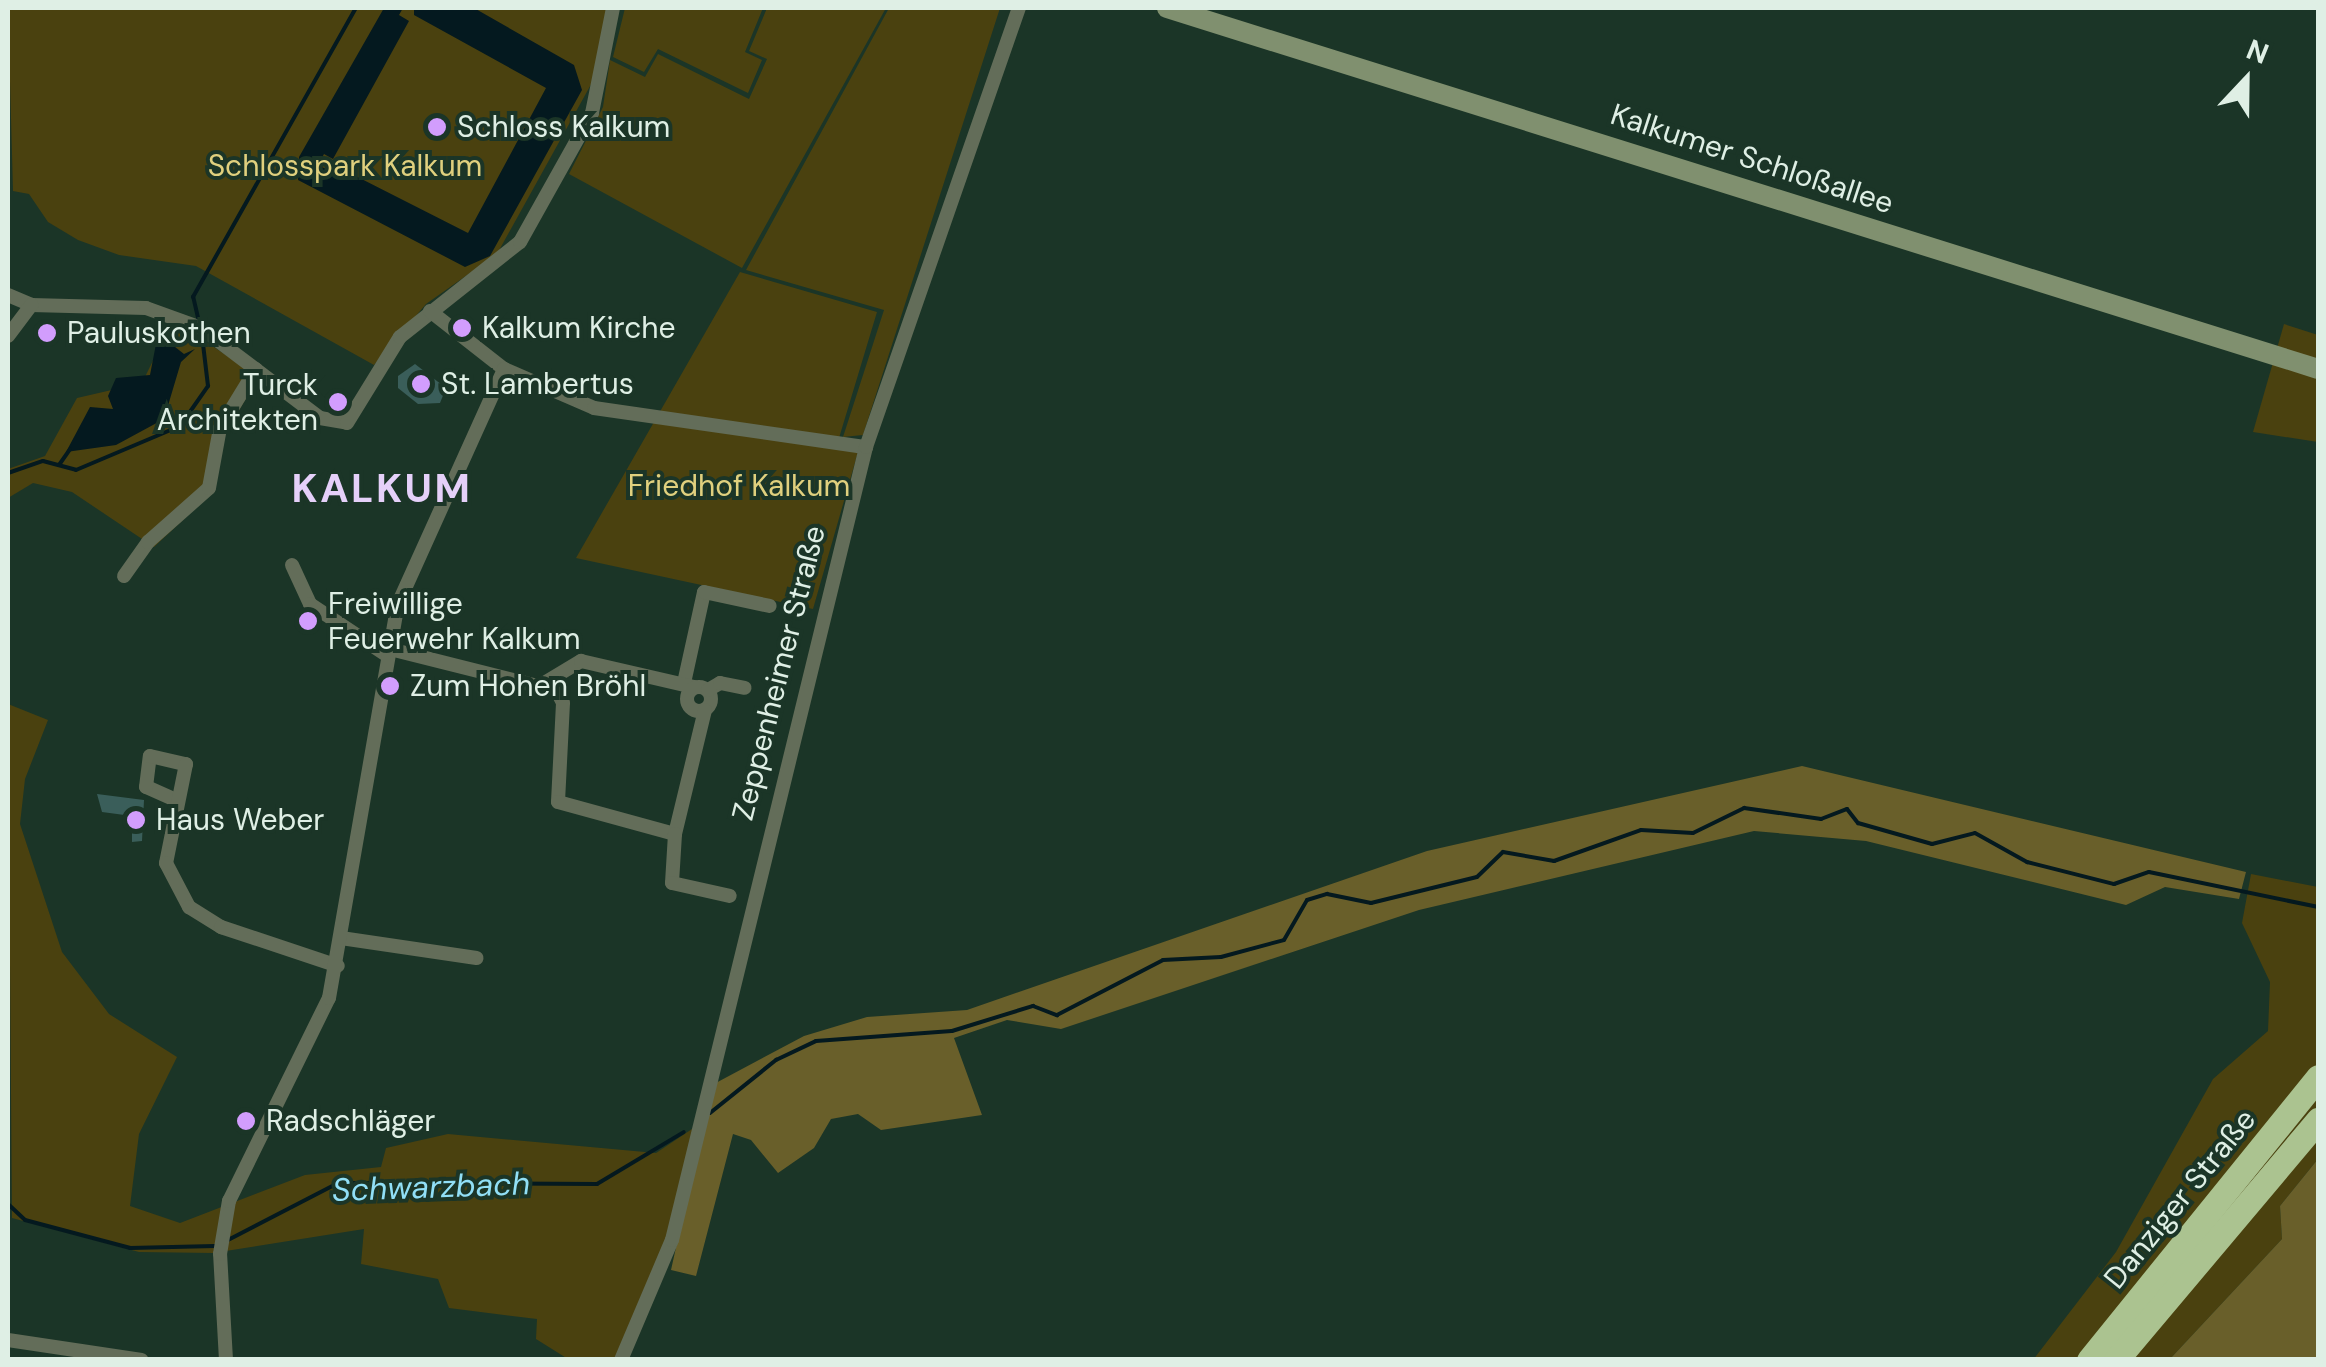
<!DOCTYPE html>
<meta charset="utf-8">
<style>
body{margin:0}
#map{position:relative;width:2326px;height:1367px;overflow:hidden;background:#1b3527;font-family:"DM Sans",sans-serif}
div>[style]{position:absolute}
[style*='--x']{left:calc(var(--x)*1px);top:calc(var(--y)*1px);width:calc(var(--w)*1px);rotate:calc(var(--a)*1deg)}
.green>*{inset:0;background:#4a410f}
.forest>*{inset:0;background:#695f2a}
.water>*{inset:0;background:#04191f}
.stream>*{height:4px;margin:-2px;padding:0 2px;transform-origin:2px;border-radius:2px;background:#04191f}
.building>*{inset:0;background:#3a5e5a}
.street>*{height:14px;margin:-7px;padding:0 7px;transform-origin:7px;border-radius:7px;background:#636d59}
.street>.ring{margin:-7px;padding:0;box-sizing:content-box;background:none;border:14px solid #636d59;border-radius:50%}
.secondary>*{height:20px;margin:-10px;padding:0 10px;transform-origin:10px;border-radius:10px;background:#80906f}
.highway>*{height:25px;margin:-12.5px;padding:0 12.5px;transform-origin:12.5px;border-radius:12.5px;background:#abc390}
.dots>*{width:28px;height:28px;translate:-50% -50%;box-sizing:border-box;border:5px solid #1b3527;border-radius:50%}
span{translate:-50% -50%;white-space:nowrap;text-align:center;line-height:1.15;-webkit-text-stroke:8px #1b3527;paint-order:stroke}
.poi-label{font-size:30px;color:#dfefe5}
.left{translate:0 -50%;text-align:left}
.right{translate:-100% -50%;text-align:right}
.street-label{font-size:30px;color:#dfefe5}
.park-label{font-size:30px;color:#e0d07e}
.water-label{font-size:32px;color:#91dff6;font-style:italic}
.district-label{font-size:40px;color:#e5d0f9;font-weight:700;letter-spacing:2.5px}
.frame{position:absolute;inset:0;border:10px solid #dfefe5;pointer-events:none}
.north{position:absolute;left:2196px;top:30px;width:100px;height:100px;-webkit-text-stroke:8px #1b3527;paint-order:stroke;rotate:22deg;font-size:28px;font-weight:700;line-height:40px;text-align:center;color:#dfefe5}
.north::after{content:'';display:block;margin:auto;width:35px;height:45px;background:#dfefe5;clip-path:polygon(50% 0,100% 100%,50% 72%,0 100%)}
</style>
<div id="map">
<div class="green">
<div style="clip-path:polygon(8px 8px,609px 8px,594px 79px,497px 254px,426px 304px,374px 365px,196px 266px,119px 255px,78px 240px,48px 222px,29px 194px,13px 191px)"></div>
<div style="clip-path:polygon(625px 8px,763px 8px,745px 52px,762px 60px,748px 93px,658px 49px,644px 72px,613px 57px)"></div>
<div style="clip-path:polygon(767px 8px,886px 8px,742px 268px,569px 174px,603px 107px,610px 60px,645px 77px,658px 54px,749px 99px,767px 59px,749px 51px)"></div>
<div style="clip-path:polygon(889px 8px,1000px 8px,863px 435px,843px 437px,884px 310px,746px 270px)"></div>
<div style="clip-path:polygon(740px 272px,877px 312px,836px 448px,858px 452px,813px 609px,576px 558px)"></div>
<div style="clip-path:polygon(173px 320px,259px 377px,224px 435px,215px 490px,154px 547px,72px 492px,33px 483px,8px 498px,8px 469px,45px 456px,77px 398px,142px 383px)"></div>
<div style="clip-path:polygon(2284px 324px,2318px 335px,2318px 442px,2253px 432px)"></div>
<div style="clip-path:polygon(8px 704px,48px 720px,25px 779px,20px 824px,62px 952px,109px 1014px,177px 1057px,139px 1134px,130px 1206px,180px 1223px,305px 1175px,381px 1167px,386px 1148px,448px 1134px,656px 1153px,695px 1127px,664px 1247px,615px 1359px,568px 1359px,536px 1339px,537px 1319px,449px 1308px,438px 1279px,361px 1264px,364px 1229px,213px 1253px,139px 1252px,12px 1218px)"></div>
<div style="clip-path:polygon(2251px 874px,2318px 887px,2318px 1159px,2280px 1206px,2282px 1239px,2170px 1359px,2033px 1360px,2116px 1252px,2213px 1079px,2268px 1031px,2270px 982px,2242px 923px)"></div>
</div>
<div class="forest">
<div style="clip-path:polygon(1802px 766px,2246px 872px,2239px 899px,2165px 887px,2126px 905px,1866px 841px,1754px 831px,1419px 910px,1061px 1029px,1007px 1020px,954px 1038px,982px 1115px,881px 1130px,858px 1114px,831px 1119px,814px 1148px,778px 1173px,751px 1140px,733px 1134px,696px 1276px,671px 1270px,712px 1085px,804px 1036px,867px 1017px,967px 1010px,1427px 851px)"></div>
<div style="clip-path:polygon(2318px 1159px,2318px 1359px,2170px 1359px,2282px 1239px,2280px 1206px)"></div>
</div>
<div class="water">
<div style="clip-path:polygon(384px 8px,403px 8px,399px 15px,409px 21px,333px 159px,324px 154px,318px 165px,328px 170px,332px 164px,468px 233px,546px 88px,414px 15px,414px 8px,474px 8px,574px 65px,582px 90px,490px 256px,465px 267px,298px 180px,299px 157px)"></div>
<div style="clip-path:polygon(170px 343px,184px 354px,195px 349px,181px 362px,164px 419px,116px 445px,66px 452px,90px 407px,113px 409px,108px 396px,116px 378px,150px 375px,156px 344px)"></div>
</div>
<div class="stream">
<div style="--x:199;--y:322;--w:26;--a:-103"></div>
<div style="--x:193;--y:297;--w:332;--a:-60.6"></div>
<div style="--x:59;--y:465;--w:19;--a:-55"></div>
<div style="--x:8;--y:473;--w:37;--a:-19"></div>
<div style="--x:43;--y:461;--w:34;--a:15"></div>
<div style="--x:76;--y:470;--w:113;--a:-22.9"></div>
<div style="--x:180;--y:426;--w:49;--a:-55"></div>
<div style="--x:208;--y:386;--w:50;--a:-96.8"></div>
<div style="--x:710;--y:1113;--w:85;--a:-38.8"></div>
<div style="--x:776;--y:1060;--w:44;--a:-25.4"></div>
<div style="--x:816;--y:1041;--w:136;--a:-4.2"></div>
<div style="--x:952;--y:1031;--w:85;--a:-17.2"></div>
<div style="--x:1033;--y:1006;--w:26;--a:21"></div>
<div style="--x:1057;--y:1015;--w:119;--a:-27.4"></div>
<div style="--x:1163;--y:960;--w:58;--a:-3"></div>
<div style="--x:1221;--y:957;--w:65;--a:-15.1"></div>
<div style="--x:1284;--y:940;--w:46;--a:-60.1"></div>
<div style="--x:1307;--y:900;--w:21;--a:-17"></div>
<div style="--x:1327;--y:894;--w:45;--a:11.6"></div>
<div style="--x:1371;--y:903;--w:109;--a:-13.8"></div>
<div style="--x:1477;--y:877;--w:36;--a:-44"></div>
<div style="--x:1503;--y:852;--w:52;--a:10"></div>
<div style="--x:1554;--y:861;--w:92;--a:-19.6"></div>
<div style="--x:1641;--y:830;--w:52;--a:3.3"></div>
<div style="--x:1693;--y:833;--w:57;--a:-26.1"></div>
<div style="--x:1744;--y:808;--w:78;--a:8.1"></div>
<div style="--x:1821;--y:819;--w:28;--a:-21"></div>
<div style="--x:1847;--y:809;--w:18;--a:52"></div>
<div style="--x:1858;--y:823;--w:77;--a:15.8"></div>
<div style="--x:1932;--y:844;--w:44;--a:-14.3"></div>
<div style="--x:1975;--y:833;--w:60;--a:29.1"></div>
<div style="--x:2027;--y:862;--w:90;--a:14.2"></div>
<div style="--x:2114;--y:884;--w:37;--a:-19"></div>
<div style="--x:2149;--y:872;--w:173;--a:11.7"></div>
<div style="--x:8;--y:1204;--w:23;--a:43"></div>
<div style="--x:25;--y:1220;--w:109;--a:14.9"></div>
<div style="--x:130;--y:1248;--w:85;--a:-1.3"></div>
<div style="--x:228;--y:1240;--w:124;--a:-27.4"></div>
<div style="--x:338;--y:1183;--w:259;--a:0.2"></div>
<div style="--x:597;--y:1184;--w:101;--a:-30.9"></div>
</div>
<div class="building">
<div style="clip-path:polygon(415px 364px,446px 388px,440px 403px,418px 404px,398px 388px,398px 376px)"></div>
<div style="clip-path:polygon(97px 794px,144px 800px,142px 841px,132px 842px,132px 816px,102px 812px)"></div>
</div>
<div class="street">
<div style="--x:8;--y:295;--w:25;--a:23"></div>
<div style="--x:31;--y:305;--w:115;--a:1.5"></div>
<div style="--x:146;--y:308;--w:59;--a:20"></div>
<div style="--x:201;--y:328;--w:149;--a:37.1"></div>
<div style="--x:320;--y:418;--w:27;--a:10"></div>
<div style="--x:347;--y:423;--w:101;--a:-58.4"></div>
<div style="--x:400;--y:337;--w:153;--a:-38.4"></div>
<div style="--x:520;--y:242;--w:148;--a:-60.8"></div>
<div style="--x:592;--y:113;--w:107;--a:-78.7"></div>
<div style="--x:430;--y:311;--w:94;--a:38.1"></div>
<div style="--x:504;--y:369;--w:98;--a:23.4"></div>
<div style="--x:594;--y:408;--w:275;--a:8.2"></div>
<div style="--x:8;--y:336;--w:39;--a:-53"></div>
<div style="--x:292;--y:565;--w:43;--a:65.2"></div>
<div style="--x:310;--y:604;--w:94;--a:33.7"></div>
<div style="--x:124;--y:576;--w:42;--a:-54.8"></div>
<div style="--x:148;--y:542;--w:81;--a:-41.5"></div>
<div style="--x:209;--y:488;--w:61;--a:-79.6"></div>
<div style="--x:220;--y:428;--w:69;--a:-58.6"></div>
<div style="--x:390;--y:649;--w:172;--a:14.1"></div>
<div style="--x:557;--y:691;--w:13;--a:63"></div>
<div style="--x:563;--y:703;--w:99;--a:92.9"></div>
<div style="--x:558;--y:802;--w:121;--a:15.3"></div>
<div style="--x:684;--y:683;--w:93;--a:-77.6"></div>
<div style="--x:704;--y:592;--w:67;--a:12"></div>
<div style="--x:541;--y:685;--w:47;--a:-31"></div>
<div style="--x:581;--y:661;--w:116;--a:13"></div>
<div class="ring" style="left:687px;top:687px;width:10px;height:10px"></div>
<div style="--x:708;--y:690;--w:14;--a:-30"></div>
<div style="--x:720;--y:683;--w:25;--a:11"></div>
<div style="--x:705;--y:710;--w:128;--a:103.6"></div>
<div style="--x:675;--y:834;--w:49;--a:93.5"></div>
<div style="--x:672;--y:883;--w:59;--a:12.6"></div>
<div style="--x:178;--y:801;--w:35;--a:-156"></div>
<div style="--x:146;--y:787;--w:31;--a:-83"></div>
<div style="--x:150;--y:756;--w:37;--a:13"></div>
<div style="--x:186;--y:764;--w:101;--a:101.4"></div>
<div style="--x:166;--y:863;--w:50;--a:62.4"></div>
<div style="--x:189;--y:907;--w:38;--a:32"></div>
<div style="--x:221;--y:927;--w:123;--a:18.4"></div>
<div style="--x:341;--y:938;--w:137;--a:8.4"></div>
<div style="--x:8;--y:1340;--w:135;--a:8.5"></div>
<div style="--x:226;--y:1360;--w:106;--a:-93.2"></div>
<div style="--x:220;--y:1254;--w:54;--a:-80.4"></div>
<div style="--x:229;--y:1201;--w:226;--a:-63.8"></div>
<div style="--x:329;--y:998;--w:400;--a:-80.1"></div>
<div style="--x:398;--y:604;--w:258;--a:-65.7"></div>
<div style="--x:621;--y:1360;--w:130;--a:-67"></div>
<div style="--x:672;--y:1240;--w:816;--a:-76.25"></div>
<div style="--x:866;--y:447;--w:465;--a:-70.8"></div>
</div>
<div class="secondary">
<div style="--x:1167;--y:8;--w:1206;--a:17.41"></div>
</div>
<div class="highway">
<div style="--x:2089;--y:1360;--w:364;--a:-51"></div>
<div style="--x:2116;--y:1360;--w:314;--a:-49.9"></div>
</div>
<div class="dots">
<div style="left:437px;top:127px;background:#d29dfd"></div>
<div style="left:462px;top:328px;background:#d29dfd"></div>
<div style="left:47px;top:333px;background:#d29dfd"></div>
<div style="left:421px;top:384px;background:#d29dfd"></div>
<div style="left:338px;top:402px;background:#d29dfd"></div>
<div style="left:308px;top:621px;background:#d29dfd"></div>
<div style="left:390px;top:686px;background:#d29dfd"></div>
<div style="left:136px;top:820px;background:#d29dfd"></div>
<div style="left:246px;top:1121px;background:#d29dfd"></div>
</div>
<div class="poi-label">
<span class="left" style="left:457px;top:127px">Schloss Kalkum</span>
<span class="left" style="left:482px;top:328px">Kalkum Kirche</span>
<span class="left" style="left:67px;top:333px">Pauluskothen</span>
<span class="left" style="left:441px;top:384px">St. Lambertus</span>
<span class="right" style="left:318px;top:402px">Turck<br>Architekten</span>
<span class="left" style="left:328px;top:621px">Freiwillige<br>Feuerwehr Kalkum</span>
<span class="left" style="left:410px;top:686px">Zum Hohen Bröhl</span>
<span class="left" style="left:156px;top:820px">Haus Weber</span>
<span class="left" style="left:266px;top:1121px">Radschläger</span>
</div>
<div class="street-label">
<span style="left:1752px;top:159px;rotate:18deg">Kalkumer Schloßallee</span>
<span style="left:779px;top:673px;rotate:-76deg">Zeppenheimer Straße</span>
<span style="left:2180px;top:1199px;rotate:-51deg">Danziger Straße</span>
</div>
<div class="park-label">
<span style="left:345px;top:166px">Schlosspark Kalkum</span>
<span style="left:739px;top:486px">Friedhof Kalkum</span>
</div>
<div class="water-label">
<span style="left:431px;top:1187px;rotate:-2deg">Schwarzbach</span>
</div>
<div class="district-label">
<span style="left:382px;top:488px">KALKUM</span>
</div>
<div class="frame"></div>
<div class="north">N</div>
</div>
